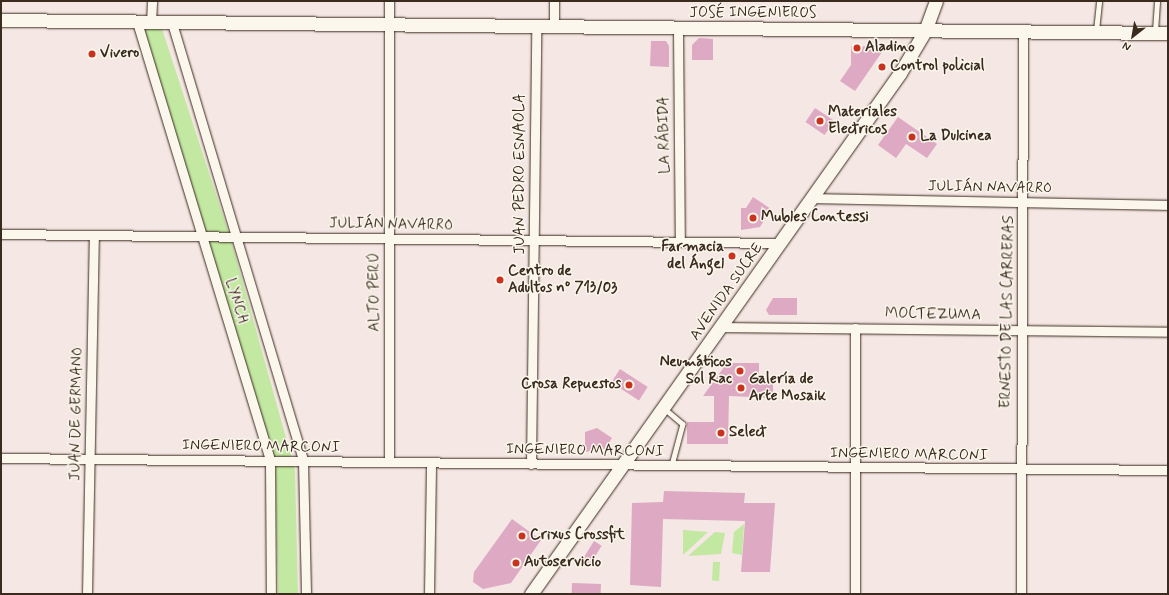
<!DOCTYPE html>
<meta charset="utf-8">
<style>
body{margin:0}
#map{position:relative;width:1169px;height:595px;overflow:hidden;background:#f5e7e4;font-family:Mynerve,sans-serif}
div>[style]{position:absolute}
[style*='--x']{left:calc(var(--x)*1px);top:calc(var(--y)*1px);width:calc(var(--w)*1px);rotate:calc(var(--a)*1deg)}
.green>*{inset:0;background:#c2e8a2;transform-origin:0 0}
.building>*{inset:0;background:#dda9c3;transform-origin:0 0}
.roads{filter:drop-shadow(0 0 1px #3b2a1e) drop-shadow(0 0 1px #3b2a1e)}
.lane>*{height:4.5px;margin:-2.25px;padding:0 2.25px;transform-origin:2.25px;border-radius:2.25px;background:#fbf7ec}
.street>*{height:9px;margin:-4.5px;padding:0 4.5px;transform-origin:4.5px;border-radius:4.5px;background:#fbf7ec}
.secondary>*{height:13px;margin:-6.5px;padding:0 6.5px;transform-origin:6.5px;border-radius:6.5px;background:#fbf7ec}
.dots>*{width:11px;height:11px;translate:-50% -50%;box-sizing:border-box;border:2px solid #fbf7ec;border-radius:50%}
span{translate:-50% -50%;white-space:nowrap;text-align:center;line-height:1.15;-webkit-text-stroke:3px #fbf7ec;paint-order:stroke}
.street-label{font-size:15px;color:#3b2a1e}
.poi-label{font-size:15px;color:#3b2a1e;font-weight:700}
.left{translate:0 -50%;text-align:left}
.right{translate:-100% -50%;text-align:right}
.frame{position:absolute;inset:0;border:2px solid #3b2a1e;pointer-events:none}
.north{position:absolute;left:1113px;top:16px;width:40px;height:40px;-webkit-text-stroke:3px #fbf7ec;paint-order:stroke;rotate:211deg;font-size:11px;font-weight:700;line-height:16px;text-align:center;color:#3b2a1e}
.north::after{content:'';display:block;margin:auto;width:14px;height:18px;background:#3b2a1e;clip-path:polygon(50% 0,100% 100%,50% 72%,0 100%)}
</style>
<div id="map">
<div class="green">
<div style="clip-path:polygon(143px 27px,162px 29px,231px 240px,295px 470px,298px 594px,278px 594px,275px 469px)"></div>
<div style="clip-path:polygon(744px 524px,742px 555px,732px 553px,734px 532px)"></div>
<div style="clip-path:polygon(683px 530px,708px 532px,683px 555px)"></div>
<div style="clip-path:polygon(715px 532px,725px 533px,721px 554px,688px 556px)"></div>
<div style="left:720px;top:562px;width:19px;height:7px;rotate:93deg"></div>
</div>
<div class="building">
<div style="clip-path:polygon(699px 38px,713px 39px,713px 60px,692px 60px,692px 45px)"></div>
<div style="clip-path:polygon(651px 41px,666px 41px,669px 46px,669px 67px,650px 66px)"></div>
<div style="clip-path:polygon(851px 46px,879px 47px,882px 52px,855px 91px,840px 81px,851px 65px)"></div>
<div style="left:815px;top:108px;width:23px;height:17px;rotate:34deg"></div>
<div style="clip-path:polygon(898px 117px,937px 144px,927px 158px,906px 144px,896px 158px,878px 145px)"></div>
<div style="clip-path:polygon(753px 197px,771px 209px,760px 227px,741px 230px,741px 208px,746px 208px)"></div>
<div style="clip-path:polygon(773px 298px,797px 298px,797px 315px,769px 315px,766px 310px)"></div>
<div style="clip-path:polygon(727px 363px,759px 363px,759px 380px,773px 380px,773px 398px,729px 396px,728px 444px,687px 444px,687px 422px,714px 422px,714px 396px,703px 396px)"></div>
<div style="left:620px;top:369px;width:33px;height:16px;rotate:33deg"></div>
<div style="clip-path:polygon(597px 428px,612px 438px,605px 449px,585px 452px,585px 432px)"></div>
<div style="clip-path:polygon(664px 491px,745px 493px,744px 503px,775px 503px,770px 572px,741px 572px,745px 521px,663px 519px,661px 587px,630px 585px,632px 503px,663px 502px)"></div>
<div style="clip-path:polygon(512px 519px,541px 540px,511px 583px,483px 589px,473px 582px,474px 572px)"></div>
<div style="left:594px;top:541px;width:9px;height:22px;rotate:32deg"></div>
<div style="left:572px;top:583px;width:29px;height:11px;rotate:2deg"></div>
</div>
<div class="roads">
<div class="lane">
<div style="--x:1096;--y:31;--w:30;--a:-84"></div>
<div style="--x:1155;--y:31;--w:30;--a:-86"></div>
<div style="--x:665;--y:409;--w:23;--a:40"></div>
<div style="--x:683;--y:424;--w:42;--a:105"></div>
</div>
<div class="street">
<div style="--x:389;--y:1;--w:461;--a:90"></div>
<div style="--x:137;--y:22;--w:459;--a:73.1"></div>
<div style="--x:270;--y:461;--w:133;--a:89.6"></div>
<div style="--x:151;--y:22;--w:21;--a:-87"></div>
<div style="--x:172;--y:23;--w:457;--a:73.3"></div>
<div style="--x:303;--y:461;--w:133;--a:88.7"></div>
<div style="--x:554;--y:28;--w:27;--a:-90"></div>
<div style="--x:678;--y:29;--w:212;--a:89.5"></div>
<div style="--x:812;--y:198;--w:356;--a:1.1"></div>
<div style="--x:1;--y:234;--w:780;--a:0.66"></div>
<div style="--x:722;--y:327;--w:446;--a:0.6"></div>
<div style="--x:855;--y:328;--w:266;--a:90"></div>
<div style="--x:1;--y:458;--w:1167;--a:0.59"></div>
<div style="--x:531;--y:464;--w:437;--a:-89.3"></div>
<div style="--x:87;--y:594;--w:359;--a:-88.9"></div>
<div style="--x:429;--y:594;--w:131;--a:-89.1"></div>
<div style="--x:1021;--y:594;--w:563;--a:-89.8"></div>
</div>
<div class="secondary">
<div style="--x:1;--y:20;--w:1167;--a:0.64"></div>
<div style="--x:531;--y:594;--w:638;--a:-54.69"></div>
<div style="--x:900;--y:73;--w:49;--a:-59.2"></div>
<div style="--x:925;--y:31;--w:32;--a:-70"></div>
</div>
</div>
<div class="dots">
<div style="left:857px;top:48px;background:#c8321e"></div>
<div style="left:92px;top:54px;background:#c8321e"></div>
<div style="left:882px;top:67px;background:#c8321e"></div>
<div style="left:820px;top:121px;background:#c8321e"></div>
<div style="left:912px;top:137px;background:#c8321e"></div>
<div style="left:753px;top:218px;background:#c8321e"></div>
<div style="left:732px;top:256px;background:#c8321e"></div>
<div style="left:500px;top:280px;background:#c8321e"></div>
<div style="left:740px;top:371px;background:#c8321e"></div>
<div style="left:629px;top:385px;background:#c8321e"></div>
<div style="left:741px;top:388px;background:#c8321e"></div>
<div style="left:721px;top:433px;background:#c8321e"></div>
<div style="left:522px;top:536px;background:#c8321e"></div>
<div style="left:516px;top:563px;background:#c8321e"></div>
</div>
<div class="street-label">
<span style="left:753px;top:14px">JOSÉ INGENIEROS</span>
<span style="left:665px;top:135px;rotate:-91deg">LA RÁBIDA</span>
<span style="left:521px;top:174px;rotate:-90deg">JUAN PEDRO ESNAOLA</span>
<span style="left:990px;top:188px;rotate:1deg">JULIÁN NAVARRO</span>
<span style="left:391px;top:225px;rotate:1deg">JULIÁN NAVARRO</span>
<span style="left:375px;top:292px;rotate:-90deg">ALTO PERÚ</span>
<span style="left:727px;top:292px;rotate:-55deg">AVENIDA SUCRE</span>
<span style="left:236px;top:301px;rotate:73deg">LYNCH</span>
<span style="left:1008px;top:312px;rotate:-89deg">ERNESTO DE LAS CARRERAS</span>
<span style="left:933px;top:315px;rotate:1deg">MOCTEZUMA</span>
<span style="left:77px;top:414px;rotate:-89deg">JUAN DE GERMANO</span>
<span style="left:261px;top:447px;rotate:1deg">INGENIERO MARCONI</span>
<span style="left:585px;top:451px;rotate:1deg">INGENIERO MARCONI</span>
<span style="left:909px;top:455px;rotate:1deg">INGENIERO MARCONI</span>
</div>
<div class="poi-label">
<span class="left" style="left:865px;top:48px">Aladino</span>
<span class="left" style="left:100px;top:54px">Vivero</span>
<span class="left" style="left:890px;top:67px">Control policial</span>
<span class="left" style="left:828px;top:121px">Materiales<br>Electricos</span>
<span class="left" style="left:920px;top:137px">La Dulcinea</span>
<span class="left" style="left:761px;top:218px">Mubles Contessi</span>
<span class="right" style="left:724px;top:256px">Farmacia<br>del Ángel</span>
<span class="left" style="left:508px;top:280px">Centro de<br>Adultos nº 713/03</span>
<span class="right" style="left:732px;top:371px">Neumáticos<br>Sol Rac</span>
<span class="left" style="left:749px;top:388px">Galería de<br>Arte Mosaik</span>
<span class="right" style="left:621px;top:385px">Crosa Repuestos</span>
<span class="left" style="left:729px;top:433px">Select</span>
<span class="left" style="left:530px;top:536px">Crixus Crossfit</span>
<span class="left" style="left:524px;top:563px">Autoservicio</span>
</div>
<div class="frame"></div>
<div class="north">N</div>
</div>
